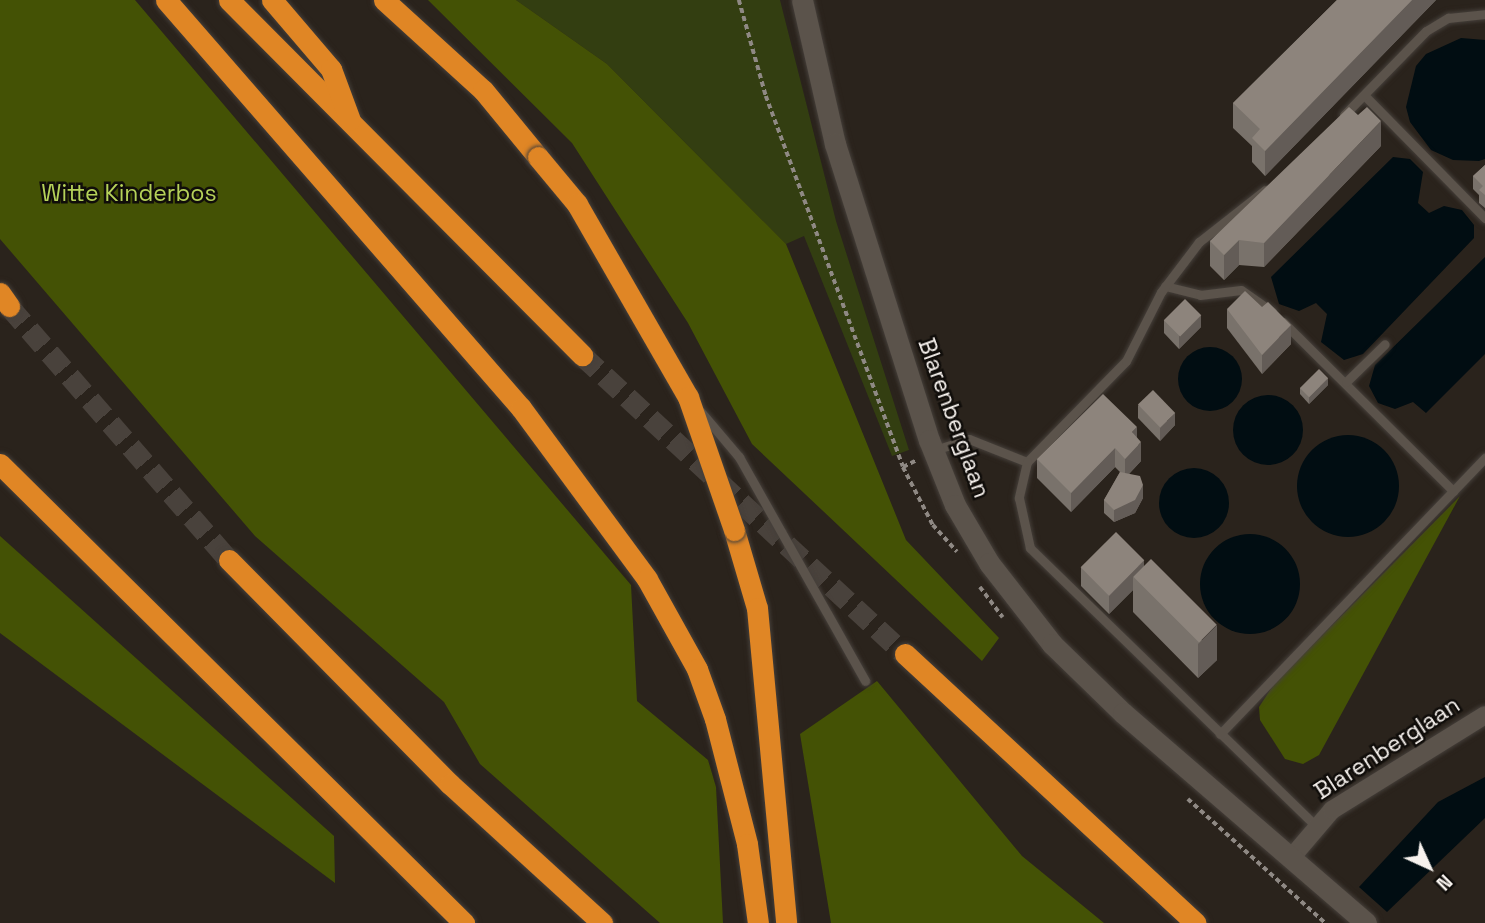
<!DOCTYPE html>
<style>
body{margin:0}
#map{position:relative;width:1485px;height:923px;overflow:hidden;background:#2a231c;font-family:"Space Grotesk",sans-serif}
div>[style]{position:absolute}
[style*='--x']{left:calc(var(--x)*1px);top:calc(var(--y)*1px);width:calc(var(--w)*1px);rotate:calc(var(--a)*1deg)}
.green>*{inset:0;background:#333e11}
.forest>*{inset:0;background:#445205}
.water>*{inset:0;background:#010d12}
.round{border-radius:50%}
.highway-tunnel>*{height:21px;margin-top:-10.5px;transform-origin:0;background:repeating-linear-gradient(90deg,#49423c 0 21px,transparent 0 31px)}
.path>*{height:3.5px;margin-top:-1.75px;transform-origin:0;background:repeating-linear-gradient(90deg,#8f8984 0 5px,transparent 0 8.5px)}
.roads{filter:drop-shadow(0 0 2px #453f3a) drop-shadow(0 0 2px #453f3a)}
.lane>*{height:9px;margin:-4.5px;padding:0 4.5px;transform-origin:4.5px;border-radius:4.5px;background:#5b534b}
.street>*{height:18px;margin:-9px;padding:0 9px;transform-origin:9px;border-radius:9px;background:#5b534b}
.secondary>*{height:21px;margin:-10.5px;padding:0 10.5px;transform-origin:10.5px;border-radius:10.5px;background:#5b534b}
.highway>*{height:21px;margin:-10.5px;padding:0 10.5px;transform-origin:10.5px;border-radius:10.5px;background:#e08625}
.bridges{filter:drop-shadow(0 0 2px #453f3a) drop-shadow(0 0 2px #453f3a)}
.lane-bridge>*{height:9px;margin:-4.5px;padding:0 4.5px;transform-origin:4.5px;border-radius:4.5px;background:#5b534b}
.highway-bridge>*{height:21px;margin:-10.5px;padding:0 10.5px;transform-origin:10.5px;border-radius:10.5px;background:#e08625}
.wall>*{inset:0;background:#79726b}
.shaded-wall>*{inset:0;background:#635c57}
.building>*{inset:0;background:#8d847c;transform-origin:0 0}
span{translate:-50% -50%;white-space:nowrap;text-align:center;line-height:1.15;-webkit-text-stroke:5px #100d0a;paint-order:stroke}
.park-label{font-size:23px;color:#b5d159}
.street-label{font-size:23px;color:#f7f2ee}
.north{position:absolute;left:1394px;top:832px;width:70px;height:70px;-webkit-text-stroke:5px #100d0a;paint-order:stroke;rotate:135deg;font-size:19px;font-weight:700;line-height:28px;text-align:center;color:#f7f2ee}
.north::after{content:'';display:block;margin:auto;width:24px;height:32px;background:#f7f2ee;clip-path:polygon(50% 0,100% 100%,50% 72%,0 100%)}
</style>
<div id="map">
<div class="green">
<div style="clip-path:polygon(516px 0,780px 0,836px 221px,909px 450px,892px 456px,804px 236px,786px 244px,607px 64px)"></div>
</div>
<div class="forest">
<div style="clip-path:polygon(0 0,135px 0,631px 585px,637px 701px,708px 760px,716px 787px,723px 923px,660px 923px,480px 764px,444px 702px,255px 536px,0 239px)"></div>
<div style="clip-path:polygon(428px 0,516px 0,607px 64px,786px 244px,906px 540px,999px 638px,982px 661px,752px 444px,688px 323px,572px 143px)"></div>
<div style="clip-path:polygon(1460px 496px,1319px 755px,1303px 764px,1285px 759px,1260px 720px,1259px 707px,1274px 684px)"></div>
<div style="clip-path:polygon(0 536px,334px 836px,335px 883px,0 633px)"></div>
<div style="clip-path:polygon(877px 681px,1022px 856px,1104px 923px,831px 923px,800px 734px)"></div>
</div>
<div class="water">
<div style="clip-path:polygon(1461px 38px,1485px 40px,1485px 159px,1479px 161px,1453px 160px,1431px 150px,1410px 122px,1406px 107px,1416px 66px,1426px 54px)"></div>
<div style="clip-path:polygon(1393px 157px,1410px 159px,1423px 172px,1418px 203px,1429px 213px,1444px 206px,1462px 210px,1474px 225px,1474px 238px,1363px 354px,1344px 360px,1321px 342px,1327px 314px,1316px 303px,1299px 311px,1279px 304px,1271px 277px)"></div>
<div style="clip-path:polygon(1485px 257px,1485px 354px,1426px 413px,1413px 402px,1395px 409px,1378px 403px,1369px 386px,1375px 365px)"></div>
<div class="round" style="left:1178px;top:347px;width:64px;height:64px"></div>
<div class="round" style="left:1233px;top:395px;width:70px;height:70px"></div>
<div class="round" style="left:1297px;top:435px;width:102px;height:102px"></div>
<div class="round" style="left:1159px;top:468px;width:70px;height:70px"></div>
<div class="round" style="left:1200px;top:534px;width:100px;height:100px"></div>
<div style="clip-path:polygon(1485px 777px,1485px 818px,1387px 912px,1359px 887px,1438px 802px)"></div>
</div>
<div class="highway-tunnel">
<div style="--x:9;--y:306;--w:336;--a:49.1"></div>
<div style="--x:582;--y:355;--w:440;--a:42.8"></div>
</div>
<div class="path">
<div style="--x:739;--y:0;--w:100;--a:74.3"></div>
<div style="--x:766;--y:96;--w:395;--a:69.7"></div>
<div style="--x:903;--y:467;--w:65;--a:62.7"></div>
<div style="--x:933;--y:525;--w:36;--a:48"></div>
<div style="--x:903;--y:467;--w:16;--a:-27"></div>
<div style="--x:980;--y:587;--w:38;--a:53"></div>
<div style="--x:1188;--y:799;--w:185;--a:42.1"></div>
</div>
<div class="roads">
<div class="lane">
<div style="--x:1364;--y:95;--w:173;--a:45.5"></div>
<div style="--x:1344;--y:115;--w:117;--a:-45.7"></div>
<div style="--x:1426;--y:31;--w:26;--a:-31"></div>
<div style="--x:1448;--y:18;--w:37;--a:-6"></div>
<div style="--x:1165;--y:286;--w:36;--a:14"></div>
<div style="--x:1200;--y:295;--w:41;--a:-7"></div>
<div style="--x:1241;--y:290;--w:38;--a:35"></div>
<div style="--x:1283;--y:322;--w:240;--a:44.8"></div>
<div style="--x:1346;--y:382;--w:54;--a:-44.3"></div>
<div style="--x:934;--y:450;--w:37;--a:-17"></div>
<div style="--x:969;--y:439;--w:62;--a:21.6"></div>
<div style="--x:1027;--y:462;--w:141;--a:-45.6"></div>
<div style="--x:1126;--y:361;--w:77;--a:-63.1"></div>
<div style="--x:1161;--y:292;--w:63;--a:-52.8"></div>
<div style="--x:1199;--y:242;--w:84;--a:-38.2"></div>
<div style="--x:1027;--y:462;--w:37;--a:103"></div>
<div style="--x:1019;--y:498;--w:51;--a:77.6"></div>
<div style="--x:1030;--y:548;--w:400;--a:44.2"></div>
<div style="--x:1220;--y:734;--w:383;--a:-46.2"></div>
</div>
<div class="street">
<div style="--x:1291;--y:858;--w:63;--a:-49.5"></div>
<div style="--x:1332;--y:810;--w:180;--a:-31.8"></div>
</div>
<div class="secondary">
<div style="--x:802;--y:0;--w:148;--a:77.1"></div>
<div style="--x:835;--y:144;--w:311;--a:72.4"></div>
<div style="--x:929;--y:440;--w:70;--a:68.2"></div>
<div style="--x:955;--y:505;--w:67;--a:59.6"></div>
<div style="--x:989;--y:563;--w:103;--a:52.1"></div>
<div style="--x:1052;--y:644;--w:99;--a:44.2"></div>
<div style="--x:1123;--y:713;--w:321;--a:40.8"></div>
</div>
<div class="highway">
<div style="--x:166;--y:0;--w:541;--a:48.97"></div>
<div style="--x:521;--y:408;--w:212;--a:53.6"></div>
<div style="--x:647;--y:579;--w:103;--a:60.9"></div>
<div style="--x:697;--y:669;--w:53;--a:70.2"></div>
<div style="--x:715;--y:719;--w:129;--a:75.6"></div>
<div style="--x:747;--y:844;--w:80;--a:82.1"></div>
<div style="--x:229;--y:0;--w:501;--a:45.16"></div>
<div style="--x:272;--y:0;--w:91;--a:49.5"></div>
<div style="--x:331;--y:69;--w:54;--a:69.6"></div>
<div style="--x:384;--y:0;--w:134;--a:42.3"></div>
<div style="--x:483;--y:90;--w:87;--a:50.6"></div>
<div style="--x:0;--y:293;--w:16;--a:55"></div>
<div style="--x:0;--y:464;--w:653;--a:44.69"></div>
<div style="--x:734;--y:530;--w:81;--a:73.6"></div>
<div style="--x:757;--y:608;--w:316;--a:84.7"></div>
<div style="--x:229;--y:560;--w:315;--a:45.4"></div>
<div style="--x:450;--y:784;--w:206;--a:42.4"></div>
<div style="--x:905;--y:654;--w:396;--a:42.8"></div>
</div>
</div>
<div class="bridges">
<div class="lane-bridge">
<div style="--x:701;--y:412;--w:59;--a:49.8"></div>
<div style="--x:739;--y:457;--w:257;--a:60.6"></div>
</div>
<div class="highway-bridge">
<div style="--x:538;--y:157;--w:61;--a:50.3"></div>
<div style="--x:577;--y:204;--w:223;--a:60.1"></div>
<div style="--x:688;--y:397;--w:141;--a:70.9"></div>
</div>
</div>
<div class="wall">
<div style="clip-path:polygon(1337px 0,1436px 0,1265px 176px,1252px 162px,1252px 146px,1233px 128px,1233px 103px)"></div>
<div style="clip-path:polygon(1381px 146px,1264px 267px,1239px 265px,1224px 280px,1210px 266px,1210px 241px)"></div>
<div style="clip-path:polygon(1485px 165px,1485px 208px,1479px 203px,1479px 195px,1473px 189px,1473px 176px)"></div>
<div style="clip-path:polygon(1227px 309px,1291px 344px,1262px 374px,1227px 328px)"></div>
<div style="clip-path:polygon(1164px 320px,1201px 327px,1179px 349px,1164px 333px)"></div>
<div style="clip-path:polygon(1328px 385px,1309px 404px,1300px 394px,1300px 388px)"></div>
<div style="clip-path:polygon(1138px 405px,1175px 425px,1160px 441px,1138px 418px)"></div>
<div style="clip-path:polygon(1137px 437px,1141px 461px,1129px 474px,1143px 498px,1135px 513px,1114px 522px,1104px 513px,1104px 500px,1120px 472px,1115px 467px,1071px 512px,1037px 478px,1037px 459px)"></div>
<div style="clip-path:polygon(1144px 566px,1217px 660px,1198px 678px,1133px 612px,1133px 590px,1109px 614px,1081px 586px,1081px 568px)"></div>
</div>
<div class="shaded-wall">
<div style="clip-path:polygon(1412px 0,1436px 0,1265px 176px,1265px 151px)"></div>
<div style="clip-path:polygon(1381px 121px,1381px 146px,1264px 267px,1264px 243px)"></div>
<div style="clip-path:polygon(1239px 240px,1239px 265px,1224px 280px,1224px 255px)"></div>
<div style="clip-path:polygon(1201px 315px,1201px 327px,1179px 349px,1179px 336px)"></div>
<div style="clip-path:polygon(1291px 325px,1291px 344px,1262px 374px,1262px 355px)"></div>
<div style="clip-path:polygon(1328px 378px,1328px 385px,1309px 404px,1309px 397px)"></div>
<div style="clip-path:polygon(1175px 413px,1175px 425px,1160px 441px,1160px 428px)"></div>
<div style="clip-path:polygon(1137px 427px,1137px 446px,1132px 432px)"></div>
<div style="clip-path:polygon(1141px 442px,1141px 461px,1125px 478px,1125px 459px)"></div>
<div style="clip-path:polygon(1115px 448px,1115px 467px,1071px 512px,1071px 493px)"></div>
<div style="clip-path:polygon(1143px 485px,1143px 498px,1135px 513px,1114px 522px,1114px 510px)"></div>
<div style="clip-path:polygon(1144px 560px,1144px 579px,1133px 577px,1133px 590px,1109px 614px,1109px 596px)"></div>
<div style="clip-path:polygon(1217px 625px,1217px 660px,1198px 678px,1198px 644px)"></div>
</div>
<div class="building">
<div style="clip-path:polygon(1337px 0,1412px 0,1265px 151px,1252px 138px,1260px 129px,1233px 103px)"></div>
<div style="clip-path:polygon(1349px 107px,1358px 115px,1367px 107px,1381px 121px,1264px 243px,1239px 240px,1224px 255px,1210px 241px)"></div>
<div style="clip-path:polygon(1485px 165px,1485px 195px,1479px 190px,1483px 186px,1473px 176px)"></div>
<div style="clip-path:polygon(1245px 291px,1262px 307px,1268px 302px,1291px 325px,1262px 355px,1227px 309px)"></div>
<div style="left:1185px;top:299px;width:23px;height:30px;rotate:45deg"></div>
<div style="left:1319px;top:369px;width:13px;height:27px;rotate:45deg"></div>
<div style="left:1153px;top:390px;width:32px;height:21px;rotate:46deg"></div>
<div style="clip-path:polygon(1103px 394px,1137px 427px,1132px 432px,1141px 442px,1125px 459px,1115px 448px,1071px 493px,1037px 459px)"></div>
<div style="clip-path:polygon(1120px 472px,1140px 476px,1143px 485px,1135px 500px,1114px 510px,1104px 500px)"></div>
<div style="left:1116px;top:532px;width:40px;height:50px;rotate:45deg"></div>
<div style="left:1151px;top:559px;width:93px;height:25px;rotate:45deg"></div>
</div>
<div class="park-label">
<span style="left:129px;top:193px">Witte Kinderbos</span>
</div>
<div class="street-label">
<span style="left:954px;top:418px;rotate:70deg">Blarenberglaan</span>
<span style="left:1387px;top:748px;rotate:-33deg">Blarenberglaan</span>
</div>
<div class="north">N</div>
</div>
